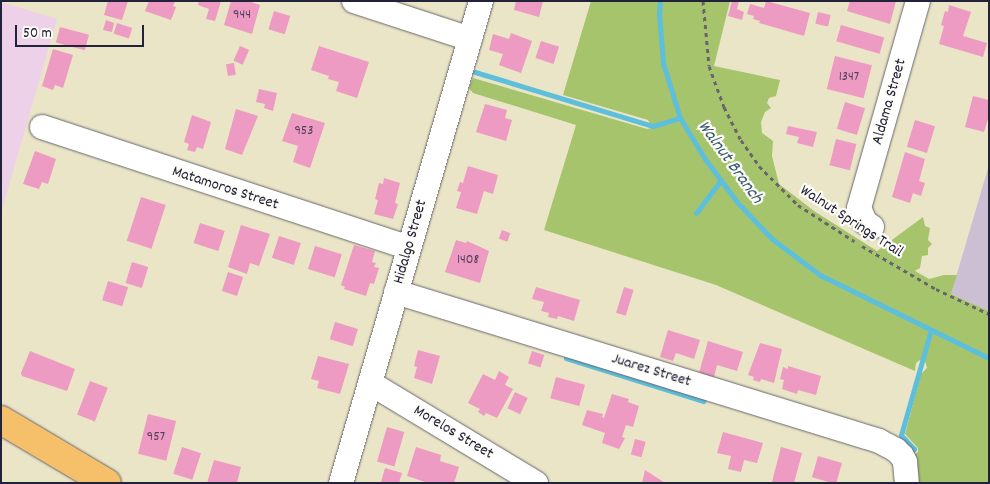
<!DOCTYPE html>
<style>
body{margin:0}
#map{position:relative;width:990px;height:484px;overflow:hidden;background:#eae5c6;font-family:Dekko,sans-serif}
div>[style]{position:absolute}
[style*='--x']{left:calc(var(--x)*1px);top:calc(var(--y)*1px);width:calc(var(--w)*1px);rotate:calc(var(--a)*1deg)}
.built>*{inset:0;background:#edd1e9}
.industrial>*{inset:0;background:#ccbfd4}
.green>*{inset:0;background:#a5c46c}
.stream>*{height:5px;margin:-2.5px;padding:0 2.5px;transform-origin:2.5px;border-radius:2.5px;background:#5ebfdc}
.building>*{inset:0;background:#ed9bc2;transform-origin:0 0}
.path>*{height:3px;margin-top:-1.5px;transform-origin:0;background:repeating-linear-gradient(90deg,#68666c 0 4px,transparent 0 8px)}
.roads{filter:drop-shadow(0 0 1px #68666c) drop-shadow(0 0 1px #68666c)}
.minor>*{height:24px;margin:-12px;padding:0 12px;transform-origin:12px;border-radius:12px;background:#fff}
.major>*{height:28px;margin:-14px;padding:0 14px;transform-origin:14px;border-radius:14px;background:#f6c06b}
span{translate:-50% -50%;white-space:nowrap;text-align:center;line-height:1.15;-webkit-text-stroke:4.5px #fdfcf7;paint-order:stroke}
.number-label{font-size:14px;color:#55405d}
.number-label span{-webkit-text-stroke-width:0}
.street-label{font-size:16px;color:#22223b}
.water-label{font-size:18px;color:#375973;font-style:italic}
.frame{position:absolute;inset:0;border:2px solid #22223b;pointer-events:none}
.scale{position:absolute;left:15px;top:25px;width:129px;height:22px;box-sizing:border-box;border:2px solid #22223b;border-top:0;padding-left:6px;font-size:15px;line-height:18px;white-space:nowrap;color:#22223b;-webkit-text-stroke:4px #fdfcf7;paint-order:stroke}
</style>
<div id="map">
<div class="built">
<div style="clip-path:polygon(1px 2px,57px 19px,1px 213px)"></div>
</div>
<div class="industrial">
<div style="clip-path:polygon(989px 165px,989px 311px,951px 294px)"></div>
</div>
<div class="green">
<div style="clip-path:polygon(591px 1px,730px 1px,714px 66px,780px 80px,776px 96px,769px 98px,767px 103px,771px 108px,765px 112px,761px 122px,762px 133px,773px 141px,772px 156px,779px 184px,814px 211px,877px 251px,923px 217px,925px 226px,930px 228px,928px 240px,932px 244px,928px 248px,928px 255px,922px 256px,920px 268px,915px 271px,929px 279px,944px 275px,957px 275px,951px 294px,989px 311px,989px 483px,917px 483px,914px 455px,918px 452px,918px 448px,905px 434px,921px 374px,927px 368px,925px 361px,920px 360px,916px 363px,915px 371px,716px 285px,544px 230px,576px 125px,473px 93px,469px 88px,473px 78px,647px 129px,652px 128px,648px 120px,563px 95px)"></div>
</div>
<div class="stream">
<div style="--x:660;--y:1;--w:13;--a:94"></div>
<div style="--x:659;--y:14;--w:49;--a:85.3"></div>
<div style="--x:663;--y:63;--w:58;--a:72.8"></div>
<div style="--x:680;--y:118;--w:48;--a:58.6"></div>
<div style="--x:705;--y:159;--w:54;--a:53.3"></div>
<div style="--x:737;--y:202;--w:50;--a:46.6"></div>
<div style="--x:771;--y:238;--w:61;--a:37.1"></div>
<div style="--x:820;--y:275;--w:188;--a:26.2"></div>
<div style="--x:475;--y:72;--w:186;--a:16.9"></div>
<div style="--x:653;--y:126;--w:28;--a:-17"></div>
<div style="--x:696;--y:213;--w:41;--a:-52.9"></div>
<div style="--x:566;--y:358;--w:144;--a:17.4"></div>
<div style="--x:910;--y:453;--w:6;--a:-45"></div>
<div style="--x:914;--y:449;--w:19;--a:-133"></div>
<div style="--x:901;--y:435;--w:109;--a:-74.1"></div>
</div>
<div class="building">
<div style="clip-path:polygon(108px 1px,128px 1px,122px 20px,104px 15px)"></div>
<div style="clip-path:polygon(149px 1px,175px 1px,173px 6px,176px 7px,171px 20px,145px 11px)"></div>
<div style="clip-path:polygon(199px 1px,221px 1px,215px 21px,206px 19px,209px 9px,198px 5px)"></div>
<div style="clip-path:polygon(231px 1px,248px 1px,260px 5px,252px 34px,224px 25px)"></div>
<div style="clip-path:polygon(516px 1px,543px 1px,539px 17px,514px 10px)"></div>
<div style="clip-path:polygon(732px 1px,739px 1px,737px 9px,744px 12px,742px 20px,728px 16px)"></div>
<div style="clip-path:polygon(766px 1px,810px 13px,804px 36px,759px 23px,760px 21px,753px 19px,754px 16px,747px 14px,750px 4px,764px 8px)"></div>
<div style="clip-path:polygon(850px 1px,896px 1px,890px 24px,847px 11px)"></div>
<div style="clip-path:polygon(949px 5px,971px 12px,963px 36px,987px 43px,983px 57px,939px 44px,944px 26px,941px 25px,945px 11px,948px 12px)"></div>
<div style="left:274px;top:11px;width:17px;height:19px;rotate:17deg"></div>
<div style="left:818px;top:12px;width:13px;height:12px;rotate:13deg"></div>
<div style="clip-path:polygon(106px 20px,114px 23px,112px 32px,103px 30px)"></div>
<div style="left:117px;top:23px;width:16px;height:11px;rotate:18deg"></div>
<div style="left:841px;top:25px;width:45px;height:17px;rotate:16deg"></div>
<div style="left:60px;top:27px;width:30px;height:16px;rotate:15deg"></div>
<div style="clip-path:polygon(511px 33px,532px 41px,521px 73px,499px 65px,503px 54px,489px 50px,493px 34px,509px 39px)"></div>
<div style="left:541px;top:41px;width:19px;height:18px;rotate:18deg"></div>
<div style="left:240px;top:46px;width:10px;height:16px;rotate:24deg"></div>
<div style="clip-path:polygon(319px 46px,369px 62px,357px 98px,336px 91px,339px 82px,328px 79px,329px 76px,311px 70px)"></div>
<div style="clip-path:polygon(53px 49px,73px 55px,63px 88px,55px 85px,53px 90px,42px 86px)"></div>
<div style="left:835px;top:56px;width:38px;height:34px;rotate:14deg"></div>
<div style="left:234px;top:63px;width:12px;height:8px;rotate:81deg"></div>
<div style="clip-path:polygon(259px 89px,277px 93px,273px 111px,264px 108px,265px 104px,256px 102px)"></div>
<div style="clip-path:polygon(973px 96px,989px 100px,989px 116px,984px 132px,965px 127px)"></div>
<div style="left:845px;top:102px;width:21px;height:28px;rotate:17deg"></div>
<div style="clip-path:polygon(485px 104px,507px 110px,505px 118px,512px 120px,506px 141px,476px 132px)"></div>
<div style="clip-path:polygon(236px 109px,258px 116px,242px 155px,225px 149px)"></div>
<div style="clip-path:polygon(292px 113px,325px 123px,310px 168px,293px 162px,298px 146px,282px 141px)"></div>
<div style="clip-path:polygon(192px 115px,211px 122px,203px 149px,197px 147px,195px 152px,187px 150px,189px 144px,184px 142px)"></div>
<div style="left:915px;top:120px;width:21px;height:28px;rotate:17deg"></div>
<div style="clip-path:polygon(788px 126px,817px 132px,813px 147px,797px 143px,799px 137px,786px 134px)"></div>
<div style="left:836px;top:139px;width:21px;height:27px;rotate:14deg"></div>
<div style="clip-path:polygon(35px 151px,56px 159px,48px 184px,42px 182px,39px 189px,23px 184px)"></div>
<div style="clip-path:polygon(905px 152px,925px 159px,919px 181px,925px 183px,921px 196px,913px 193px,910px 203px,892px 197px)"></div>
<div style="clip-path:polygon(468px 166px,498px 175px,493px 194px,484px 191px,477px 214px,456px 208px,461px 192px,457px 191px,460px 182px,463px 183px)"></div>
<div style="clip-path:polygon(384px 178px,400px 183px,395px 203px,398px 204px,393px 219px,374px 214px,378px 200px,375px 199px,379px 183px,383px 184px)"></div>
<div style="left:141px;top:197px;width:26px;height:46px;rotate:18deg"></div>
<div style="left:200px;top:223px;width:26px;height:21px;rotate:18deg"></div>
<div style="clip-path:polygon(241px 225px,270px 234px,259px 266px,250px 263px,247px 274px,228px 267px)"></div>
<div style="left:502px;top:230px;width:9px;height:9px;rotate:21deg"></div>
<div style="left:279px;top:236px;width:23px;height:23px;rotate:18deg"></div>
<div style="clip-path:polygon(456px 240px,466px 243px,467px 241px,489px 251px,480px 283px,445px 272px)"></div>
<div style="clip-path:polygon(354px 245px,375px 251px,372px 262px,376px 263px,374px 267px,379px 268px,374px 284px,370px 283px,366px 296px,344px 289px,345px 287px,341px 285px)"></div>
<div style="left:315px;top:246px;width:28px;height:24px;rotate:17deg"></div>
<div style="left:132px;top:262px;width:17px;height:22px;rotate:17deg"></div>
<div style="left:228px;top:272px;width:16px;height:20px;rotate:18deg"></div>
<div style="left:108px;top:281px;width:21px;height:20px;rotate:17deg"></div>
<div style="clip-path:polygon(536px 287px,580px 300px,574px 321px,558px 316px,557px 319px,548px 317px,549px 313px,541px 311px,544px 302px,532px 299px)"></div>
<div style="left:624px;top:287px;width:10px;height:27px;rotate:17deg"></div>
<div style="left:335px;top:322px;width:24px;height:18px;rotate:17deg"></div>
<div style="clip-path:polygon(668px 330px,700px 340px,694px 359px,676px 353px,673px 361px,660px 357px)"></div>
<div style="clip-path:polygon(708px 341px,743px 352px,737px 371px,717px 365px,714px 377px,699px 373px)"></div>
<div style="clip-path:polygon(760px 343px,782px 349px,774px 383px,761px 379px,760px 382px,753px 380px,754px 377px,748px 375px)"></div>
<div style="clip-path:polygon(418px 350px,440px 356px,432px 384px,414px 378px,417px 367px,414px 366px)"></div>
<div style="clip-path:polygon(30px 351px,75px 369px,67px 391px,22px 376px,21px 373px)"></div>
<div style="left:532px;top:351px;width:13px;height:13px;rotate:18deg"></div>
<div style="clip-path:polygon(318px 356px,349px 364px,340px 394px,317px 388px,319px 381px,311px 379px)"></div>
<div style="clip-path:polygon(788px 366px,821px 376px,816px 395px,798px 390px,797px 394px,782px 389px,784px 380px,780px 379px,783px 367px,788px 369px)"></div>
<div style="clip-path:polygon(499px 371px,509px 377px,505px 385px,513px 389px,497px 418px,486px 413px,484px 416px,478px 412px,480px 409px,468px 403px,483px 374px,495px 380px)"></div>
<div style="left:556px;top:377px;width:30px;height:22px;rotate:15deg"></div>
<div style="left:90px;top:381px;width:19px;height:36px;rotate:21deg"></div>
<div style="left:515px;top:392px;width:14px;height:18px;rotate:25deg"></div>
<div style="clip-path:polygon(612px 394px,629px 399px,628px 402px,639px 406px,633px 427px,626px 425px,622px 437px,625px 438px,619px 449px,602px 443px,605px 433px,582px 425px,587px 410px,603px 414px,602px 417px,604px 418px)"></div>
<div style="left:148px;top:414px;width:29px;height:41px;rotate:14deg"></div>
<div style="left:387px;top:427px;width:18px;height:36px;rotate:16deg"></div>
<div style="clip-path:polygon(723px 432px,763px 443px,757px 463px,744px 460px,741px 472px,728px 469px,731px 456px,717px 453px)"></div>
<div style="left:635px;top:439px;width:11px;height:16px;rotate:15deg"></div>
<div style="left:182px;top:447px;width:20px;height:28px;rotate:18deg"></div>
<div style="clip-path:polygon(416px 447px,441px 455px,440px 461px,459px 467px,454px 483px,428px 483px,407px 476px)"></div>
<div style="clip-path:polygon(781px 447px,802px 453px,794px 483px,772px 482px)"></div>
<div style="left:818px;top:456px;width:25px;height:22px;rotate:16deg"></div>
<div style="clip-path:polygon(214px 460px,241px 467px,237px 483px,207px 483px)"></div>
<div style="clip-path:polygon(385px 468px,402px 473px,399px 483px,381px 482px)"></div>
<div style="clip-path:polygon(645px 470px,662px 481px,665px 483px,642px 483px)"></div>
</div>
<div class="path">
<div style="--x:703;--y:1;--w:65;--a:84.7"></div>
<div style="--x:709;--y:66;--w:44;--a:69.9"></div>
<div style="--x:724;--y:107;--w:37;--a:63"></div>
<div style="--x:741;--y:140;--w:32;--a:55"></div>
<div style="--x:759;--y:166;--w:55;--a:45"></div>
<div style="--x:798;--y:205;--w:67;--a:32.7"></div>
<div style="--x:862;--y:246;--w:86;--a:30.2"></div>
<div style="--x:936;--y:289;--w:59;--a:25.3"></div>
</div>
<div class="roads">
<div class="minor">
<div style="--x:354;--y:1;--w:122;--a:18.1"></div>
<div style="--x:42;--y:127;--w:386;--a:18.2"></div>
<div style="--x:872;--y:227;--w:9;--a:-144"></div>
<div style="--x:865;--y:222;--w:15;--a:-113"></div>
<div style="--x:859;--y:208;--w:215;--a:-74.1"></div>
<div style="--x:396;--y:292;--w:505;--a:17.14"></div>
<div style="--x:879;--y:441;--w:19;--a:28"></div>
<div style="--x:896;--y:450;--w:8;--a:45"></div>
<div style="--x:902;--y:456;--w:7;--a:63"></div>
<div style="--x:905;--y:462;--w:21;--a:85"></div>
<div style="--x:370;--y:383;--w:194;--a:31.1"></div>
<div style="--x:341;--y:483;--w:502;--a:-73.8"></div>
</div>
<div class="major">
<div style="--x:1;--y:420;--w:123;--a:30.7"></div>
</div>
</div>
<div class="number-label">
<span style="left:242px;top:15px">944</span>
<span style="left:849px;top:77px">1347</span>
<span style="left:304px;top:131px">953</span>
<span style="left:468px;top:260px">1408</span>
<span style="left:156px;top:437px">957</span>
</div>
<div class="street-label">
<span style="left:890px;top:102px;rotate:-74deg">Aldama Street</span>
<span style="left:225px;top:189px;rotate:18deg">Matamoros Street</span>
<span style="left:851px;top:222px;rotate:33deg">Walnut Springs Trail</span>
<span style="left:411px;top:242px;rotate:-74deg">Hidalgo Street</span>
<span style="left:651px;top:371px;rotate:17deg">Juarez Street</span>
<span style="left:453px;top:433px;rotate:31deg">Morelos Street</span>
</div>
<div class="water-label">
<span style="left:729px;top:163px;rotate:54deg">Walnut Branch</span>
</div>
<div class="frame"></div>
<div class="scale">50 m</div>
</div>
